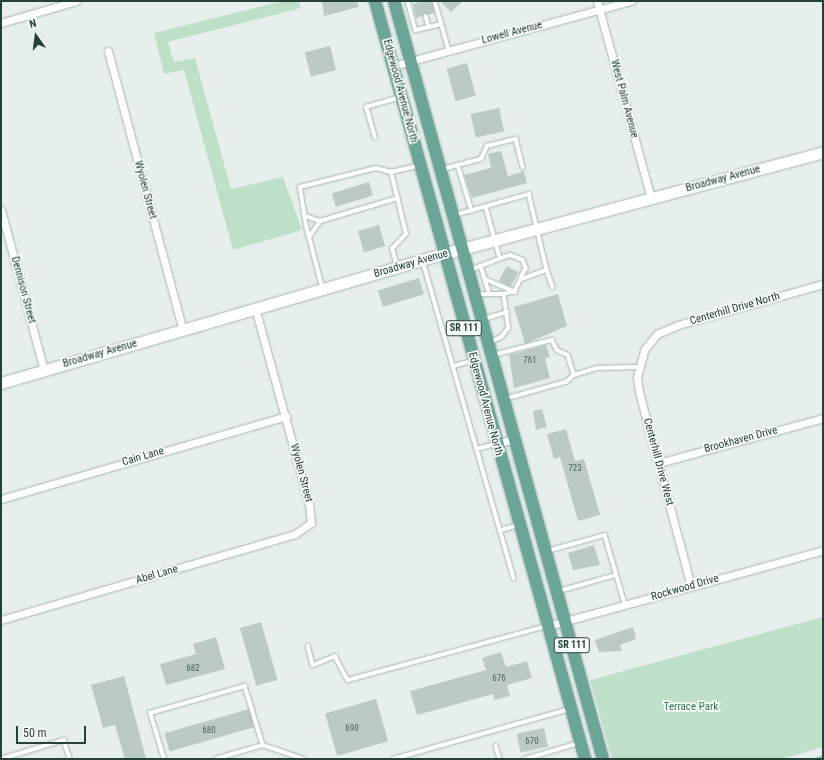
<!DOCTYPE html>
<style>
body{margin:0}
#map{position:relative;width:824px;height:760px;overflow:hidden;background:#e6efeb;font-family:"Roboto Condensed",sans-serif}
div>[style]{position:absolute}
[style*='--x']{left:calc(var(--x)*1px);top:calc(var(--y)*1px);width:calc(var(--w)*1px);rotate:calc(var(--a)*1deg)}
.green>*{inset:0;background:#bfe0c8}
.stream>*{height:3px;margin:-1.5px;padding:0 1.5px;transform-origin:1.5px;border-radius:1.5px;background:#8ec9d4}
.building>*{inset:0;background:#bbcac4;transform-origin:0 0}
.roads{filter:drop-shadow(0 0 1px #a8b8b2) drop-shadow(0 0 1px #a8b8b2)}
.lane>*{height:3.5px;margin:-1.75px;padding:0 1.75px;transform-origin:1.75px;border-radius:1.75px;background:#fff}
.street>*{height:7px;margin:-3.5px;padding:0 3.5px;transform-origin:3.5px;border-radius:3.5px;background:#fff}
.secondary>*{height:11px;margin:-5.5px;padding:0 5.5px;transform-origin:5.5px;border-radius:5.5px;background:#fff}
.primary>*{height:12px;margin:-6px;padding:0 6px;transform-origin:6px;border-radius:6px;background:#6aa596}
span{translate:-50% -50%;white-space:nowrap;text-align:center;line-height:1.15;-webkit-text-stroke:3.5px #f7fbf9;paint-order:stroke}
.number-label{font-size:9px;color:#4a645c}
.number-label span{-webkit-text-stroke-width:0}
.shield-label span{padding:1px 3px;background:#f7fbf9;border:1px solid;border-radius:3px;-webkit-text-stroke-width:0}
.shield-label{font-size:10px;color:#24423a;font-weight:700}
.street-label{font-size:11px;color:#24423a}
.park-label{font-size:11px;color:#2d7a4b}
.frame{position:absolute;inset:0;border:2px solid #24423a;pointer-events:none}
.north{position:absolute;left:16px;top:16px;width:40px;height:40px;-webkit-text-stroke:3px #f7fbf9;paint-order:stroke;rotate:346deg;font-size:11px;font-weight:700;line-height:16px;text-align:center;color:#24423a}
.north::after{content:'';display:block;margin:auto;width:14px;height:18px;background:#24423a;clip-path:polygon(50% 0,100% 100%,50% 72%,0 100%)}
.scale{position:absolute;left:16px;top:726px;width:70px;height:18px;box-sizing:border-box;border:2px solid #24423a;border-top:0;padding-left:5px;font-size:12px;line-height:14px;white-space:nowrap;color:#24423a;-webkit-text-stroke:3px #f7fbf9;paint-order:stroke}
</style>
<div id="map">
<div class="green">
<div style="clip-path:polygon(283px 1px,299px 1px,301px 8px,168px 42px,174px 62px,195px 58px,231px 189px,283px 177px,302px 230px,233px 250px,184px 70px,164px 74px,154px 33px)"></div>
<div style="clip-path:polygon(823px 617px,823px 747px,782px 759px,612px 759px,590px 680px)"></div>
</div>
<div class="stream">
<div style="--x:814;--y:759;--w:9;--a:-18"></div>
</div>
<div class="building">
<div style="clip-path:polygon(322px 1px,357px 1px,359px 7px,324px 16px)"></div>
<div style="clip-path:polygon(423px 1px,432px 1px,435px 13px,416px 18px,413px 4px)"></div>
<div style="clip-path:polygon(440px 1px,463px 1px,451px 12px)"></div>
<div style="left:330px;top:46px;width:25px;height:26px;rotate:76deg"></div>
<div style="left:467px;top:63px;width:34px;height:21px;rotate:75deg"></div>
<div style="left:499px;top:108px;width:24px;height:29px;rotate:78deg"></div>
<div style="clip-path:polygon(501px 151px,508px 176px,524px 171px,527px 183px,472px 198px,464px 175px,491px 168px,488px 154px)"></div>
<div style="left:369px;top:182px;width:14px;height:39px;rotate:73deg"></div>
<div style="left:379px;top:225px;width:22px;height:22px;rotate:74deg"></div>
<div style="left:507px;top:266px;width:13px;height:17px;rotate:29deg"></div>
<div style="left:419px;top:278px;width:17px;height:43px;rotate:73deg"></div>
<div style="clip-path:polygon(558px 294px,567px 326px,525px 344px,514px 307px)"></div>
<div style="clip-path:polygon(546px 345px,550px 357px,545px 358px,550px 378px,514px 388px,509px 355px)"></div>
<div style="clip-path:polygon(542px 409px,547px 427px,536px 430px,533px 411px)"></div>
<div style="clip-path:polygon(566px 429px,575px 461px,584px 459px,600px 515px,578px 521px,560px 457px,554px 459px,547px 434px)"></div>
<div style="clip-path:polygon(594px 545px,600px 565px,573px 570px,568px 553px)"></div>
<div style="left:261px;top:622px;width:60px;height:22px;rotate:74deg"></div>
<div style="clip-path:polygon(633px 627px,636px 639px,620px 645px,622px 651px,599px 652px,595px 640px)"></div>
<div style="clip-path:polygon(216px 637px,225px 669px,166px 685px,160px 664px,196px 654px,193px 644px)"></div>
<div style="clip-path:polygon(501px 652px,506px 667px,527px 661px,532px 678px,507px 685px,510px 696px,494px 700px,493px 694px,417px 715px,410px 691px,486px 670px,482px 658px)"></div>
<div style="clip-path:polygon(124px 676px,138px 728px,146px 759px,125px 759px,115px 725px,103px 728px,91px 685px)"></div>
<div style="left:376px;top:699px;width:44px;height:53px;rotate:74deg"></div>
<div style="left:249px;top:709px;width:19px;height:88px;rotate:74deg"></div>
<div style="left:544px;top:728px;width:19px;height:28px;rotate:78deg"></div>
</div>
<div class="roads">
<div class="lane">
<div style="--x:408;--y:1;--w:30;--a:75"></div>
<div style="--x:416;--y:30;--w:26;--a:-13"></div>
<div style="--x:435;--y:1;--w:51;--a:74.1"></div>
<div style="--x:426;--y:16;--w:11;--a:75"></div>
<div style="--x:375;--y:138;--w:32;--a:-106"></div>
<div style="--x:366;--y:107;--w:35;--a:-16"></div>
<div style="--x:458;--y:165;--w:48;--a:73.1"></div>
<div style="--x:443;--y:169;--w:39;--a:-15"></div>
<div style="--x:481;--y:159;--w:14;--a:-65"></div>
<div style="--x:487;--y:146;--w:30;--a:-14"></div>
<div style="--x:516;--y:139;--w:29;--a:76"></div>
<div style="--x:486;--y:207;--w:53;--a:74.6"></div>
<div style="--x:455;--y:215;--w:77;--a:-15.8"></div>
<div style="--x:529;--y:194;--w:78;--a:76.7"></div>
<div style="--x:547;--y:270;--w:28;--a:159"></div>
<div style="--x:306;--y:216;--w:15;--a:20"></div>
<div style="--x:320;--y:221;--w:81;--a:-16.4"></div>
<div style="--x:310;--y:236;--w:18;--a:-56"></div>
<div style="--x:423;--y:261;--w:330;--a:74"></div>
<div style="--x:397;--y:266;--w:18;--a:-106"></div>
<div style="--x:392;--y:249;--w:21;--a:-47"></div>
<div style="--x:406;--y:234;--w:64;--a:-103.6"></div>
<div style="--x:391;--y:172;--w:28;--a:-13"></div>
<div style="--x:481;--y:266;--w:31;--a:-21"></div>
<div style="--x:510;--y:255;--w:14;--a:21"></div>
<div style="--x:523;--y:260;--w:9;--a:69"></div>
<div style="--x:526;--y:268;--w:26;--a:115"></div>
<div style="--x:515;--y:292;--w:11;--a:170"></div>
<div style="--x:470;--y:270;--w:12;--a:-20"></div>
<div style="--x:481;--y:266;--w:27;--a:73"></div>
<div style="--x:547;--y:270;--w:18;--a:71"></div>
<div style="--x:485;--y:279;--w:33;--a:23"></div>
<div style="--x:322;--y:287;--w:63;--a:-104.7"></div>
<div style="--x:306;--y:226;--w:39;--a:-99"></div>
<div style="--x:300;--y:187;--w:78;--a:-14"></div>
<div style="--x:376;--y:168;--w:16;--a:15"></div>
<div style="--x:477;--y:294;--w:27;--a:0"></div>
<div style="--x:504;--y:294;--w:34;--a:82"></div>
<div style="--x:509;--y:328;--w:11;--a:128"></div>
<div style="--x:502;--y:337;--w:13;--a:153"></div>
<div style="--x:484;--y:319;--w:24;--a:-17"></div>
<div style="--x:493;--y:355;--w:61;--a:-14.3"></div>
<div style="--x:552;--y:340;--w:11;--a:63"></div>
<div style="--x:557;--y:350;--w:12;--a:24"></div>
<div style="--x:568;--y:355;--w:21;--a:73"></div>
<div style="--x:574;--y:375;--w:10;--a:135"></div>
<div style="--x:567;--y:382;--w:63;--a:164.4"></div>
<div style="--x:454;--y:366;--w:19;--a:-16"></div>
<div style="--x:574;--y:375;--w:24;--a:-17"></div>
<div style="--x:597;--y:368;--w:41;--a:-1.4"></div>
<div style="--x:477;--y:449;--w:20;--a:-15"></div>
<div style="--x:501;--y:530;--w:19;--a:-16"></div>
<div style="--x:547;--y:551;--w:60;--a:-15.4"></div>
<div style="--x:605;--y:535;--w:72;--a:73.8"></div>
<div style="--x:559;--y:591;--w:59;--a:-15.7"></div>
<div style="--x:308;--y:646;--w:20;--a:75"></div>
<div style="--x:313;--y:665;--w:24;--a:-22"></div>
<div style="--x:335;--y:656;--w:27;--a:62"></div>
<div style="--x:348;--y:680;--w:206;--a:-15.2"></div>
<div style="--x:496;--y:746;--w:14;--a:73"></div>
<div style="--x:1;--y:759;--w:66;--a:-16.8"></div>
<div style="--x:64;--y:740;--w:20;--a:72"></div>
<div style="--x:164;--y:759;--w:48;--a:-106.9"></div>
<div style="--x:150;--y:713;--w:99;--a:-15.9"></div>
<div style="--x:245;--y:686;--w:62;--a:73"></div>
<div style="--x:215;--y:759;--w:50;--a:-16.3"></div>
<div style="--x:263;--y:745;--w:43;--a:18.9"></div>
<div style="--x:393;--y:759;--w:184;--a:-15.8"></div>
<div style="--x:525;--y:759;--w:56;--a:-16.5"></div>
</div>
<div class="street">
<div style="--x:597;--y:1;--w:204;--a:74.7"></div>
<div style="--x:1;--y:23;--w:78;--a:-16.3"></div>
<div style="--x:108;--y:51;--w:289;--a:75"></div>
<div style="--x:393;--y:66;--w:247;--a:-15.3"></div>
<div style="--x:1;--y:210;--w:167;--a:75"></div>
<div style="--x:496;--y:444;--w:19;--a:-16"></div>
<div style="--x:659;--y:463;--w:170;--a:-15.3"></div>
<div style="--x:1;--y:499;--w:297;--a:-16.2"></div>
<div style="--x:691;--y:586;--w:201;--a:-105"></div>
<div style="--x:639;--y:392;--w:15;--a:-98"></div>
<div style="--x:637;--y:377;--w:28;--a:-75"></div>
<div style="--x:644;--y:350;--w:21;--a:-51"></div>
<div style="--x:657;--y:334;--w:23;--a:-23"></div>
<div style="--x:678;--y:325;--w:151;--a:-15.8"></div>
<div style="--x:1;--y:620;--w:306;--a:-16.3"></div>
<div style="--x:295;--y:534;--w:19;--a:-35"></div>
<div style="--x:311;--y:523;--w:19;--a:-96"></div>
<div style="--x:309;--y:504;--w:203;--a:-105.4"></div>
<div style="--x:548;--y:626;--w:285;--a:-15.4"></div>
</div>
<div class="secondary">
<div style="--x:1;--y:383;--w:449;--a:-16.3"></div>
<div style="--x:432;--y:257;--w:405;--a:-15"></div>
</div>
<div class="primary">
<div style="--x:375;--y:1;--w:787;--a:74.51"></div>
<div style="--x:394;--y:1;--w:786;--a:74.59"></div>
</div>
</div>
<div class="number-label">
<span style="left:530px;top:360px">761</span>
<span style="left:575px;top:468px">723</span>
<span style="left:193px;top:668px">682</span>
<span style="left:499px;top:678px">676</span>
<span style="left:352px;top:728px">690</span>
<span style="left:209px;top:730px">680</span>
<span style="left:532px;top:741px">670</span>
</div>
<div class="shield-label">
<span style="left:464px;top:328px">SR 111</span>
<span style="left:572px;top:645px">SR 111</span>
</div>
<div class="street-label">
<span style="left:512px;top:33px;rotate:-15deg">Lowell Avenue</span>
<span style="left:400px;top:91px;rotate:75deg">Edgewood Avenue North</span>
<span style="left:624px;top:99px;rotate:75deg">West Palm Avenue</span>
<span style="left:723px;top:179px;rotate:-15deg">Broadway Avenue</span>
<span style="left:145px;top:190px;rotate:75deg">Wyolen Street</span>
<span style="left:411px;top:264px;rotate:-16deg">Broadway Avenue</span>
<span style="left:23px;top:290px;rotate:75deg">Dennison Street</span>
<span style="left:735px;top:309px;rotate:-16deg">Centerhill Drive North</span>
<span style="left:100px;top:354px;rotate:-16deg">Broadway Avenue</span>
<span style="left:485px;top:404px;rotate:75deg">Edgewood Avenue North</span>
<span style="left:741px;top:440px;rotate:-15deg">Brookhaven Drive</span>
<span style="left:143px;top:457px;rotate:-16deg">Cain Lane</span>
<span style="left:658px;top:462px;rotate:75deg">Centerhill Drive West</span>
<span style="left:301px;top:473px;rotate:75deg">Wyolen Street</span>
<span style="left:157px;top:575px;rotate:-16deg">Abel Lane</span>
<span style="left:685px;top:588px;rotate:-16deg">Rockwood Drive</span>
</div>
<div class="park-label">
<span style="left:691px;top:707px">Terrace Park</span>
</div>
<div class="frame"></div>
<div class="north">N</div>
<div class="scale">50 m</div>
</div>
